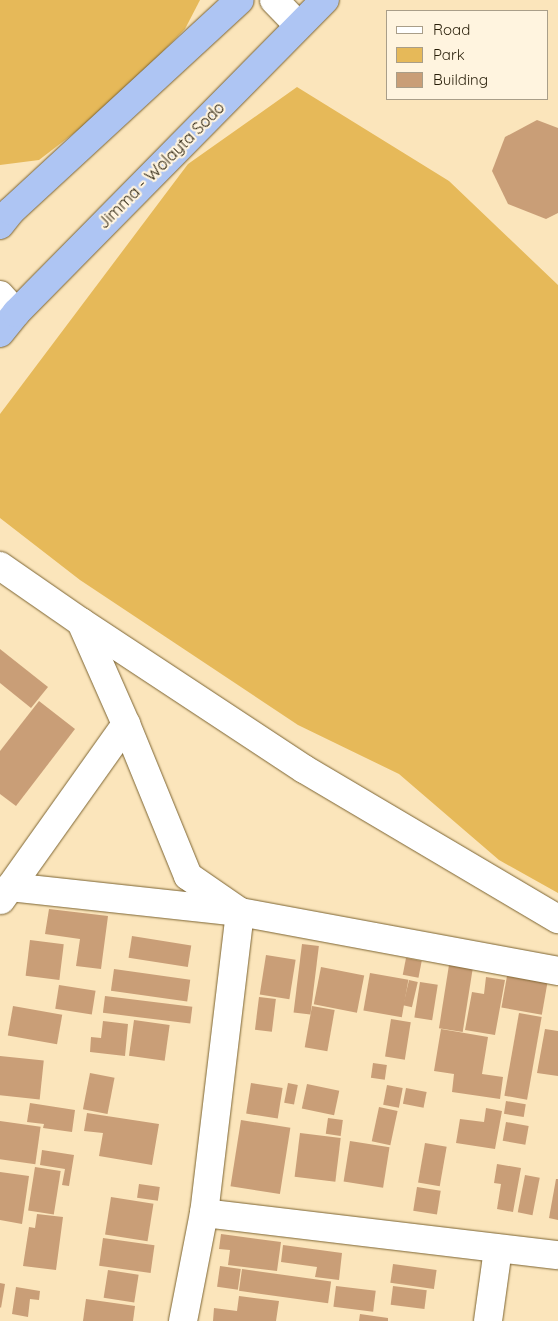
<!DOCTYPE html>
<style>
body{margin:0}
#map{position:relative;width:558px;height:1321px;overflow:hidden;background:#fbe5bb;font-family:Quicksand,sans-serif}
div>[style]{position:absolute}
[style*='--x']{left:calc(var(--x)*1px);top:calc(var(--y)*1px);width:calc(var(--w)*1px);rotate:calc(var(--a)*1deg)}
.green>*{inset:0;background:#e6b959}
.building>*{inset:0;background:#c99e77;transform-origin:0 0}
.roads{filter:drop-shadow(0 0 1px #7c6432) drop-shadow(0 0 1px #7c6432)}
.minor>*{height:28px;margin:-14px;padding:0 14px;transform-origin:14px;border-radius:14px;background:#fff}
.highway>*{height:28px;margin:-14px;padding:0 14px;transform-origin:14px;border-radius:14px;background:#aec5f3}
span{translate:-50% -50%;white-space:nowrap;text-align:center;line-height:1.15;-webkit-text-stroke:4.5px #fff4df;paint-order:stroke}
.street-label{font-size:16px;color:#271d08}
.legend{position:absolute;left:386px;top:10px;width:162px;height:90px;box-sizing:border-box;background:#fff4df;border:1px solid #a99e89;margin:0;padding:6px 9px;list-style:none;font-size:15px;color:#271d08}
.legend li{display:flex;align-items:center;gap:10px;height:25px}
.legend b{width:25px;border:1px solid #a99e89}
</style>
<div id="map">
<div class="green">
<div style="clip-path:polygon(0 0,200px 0,185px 29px,108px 107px,39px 160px,0 165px)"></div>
<div style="clip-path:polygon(297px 87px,449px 181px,558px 285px,558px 893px,499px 860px,399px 774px,298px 725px,80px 580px,0 518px,0 414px,188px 164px)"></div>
</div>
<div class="building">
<div style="clip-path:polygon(537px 120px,558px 128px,558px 213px,546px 219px,508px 204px,492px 171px,505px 137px)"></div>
<div style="clip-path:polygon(0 649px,48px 687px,31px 708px,0 683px)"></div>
<div style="clip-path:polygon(39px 701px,75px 729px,16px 806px,0 794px,0 751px)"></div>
<div style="clip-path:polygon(49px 909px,108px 916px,101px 969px,76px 966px,80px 939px,45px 934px)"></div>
<div style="left:132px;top:936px;width:60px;height:22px;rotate:9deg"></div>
<div style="left:30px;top:940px;width:34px;height:36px;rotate:7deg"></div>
<div style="left:302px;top:944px;width:17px;height:69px;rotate:7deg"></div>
<div style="left:266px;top:955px;width:30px;height:40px;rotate:9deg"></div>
<div style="left:406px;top:958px;width:16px;height:17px;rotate:11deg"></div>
<div style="left:449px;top:965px;width:24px;height:64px;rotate:9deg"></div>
<div style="left:321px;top:967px;width:44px;height:38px;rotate:11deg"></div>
<div style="left:114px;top:969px;width:77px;height:22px;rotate:8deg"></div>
<div style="left:370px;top:973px;width:39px;height:38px;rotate:10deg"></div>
<div style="left:507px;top:976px;width:41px;height:32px;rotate:10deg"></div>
<div style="clip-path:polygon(486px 977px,505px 980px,495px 1035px,465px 1030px,472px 992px,484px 994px)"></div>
<div style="left:409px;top:980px;width:9px;height:26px;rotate:13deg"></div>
<div style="left:420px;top:982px;width:18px;height:36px;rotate:9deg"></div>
<div style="left:59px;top:985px;width:37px;height:24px;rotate:9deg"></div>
<div style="left:105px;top:996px;width:88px;height:17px;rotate:7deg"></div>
<div style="left:259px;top:997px;width:17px;height:33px;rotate:7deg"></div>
<div style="left:13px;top:1006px;width:50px;height:30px;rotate:10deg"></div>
<div style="left:312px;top:1006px;width:23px;height:42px;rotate:10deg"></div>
<div style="left:519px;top:1013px;width:23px;height:84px;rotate:10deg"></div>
<div style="left:391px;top:1019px;width:20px;height:38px;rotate:9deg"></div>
<div style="left:134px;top:1020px;width:36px;height:36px;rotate:8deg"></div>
<div style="clip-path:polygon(103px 1021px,128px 1024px,125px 1056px,90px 1052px,91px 1037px,101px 1038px)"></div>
<div style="clip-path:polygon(441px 1029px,488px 1037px,482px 1074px,503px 1077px,500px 1099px,452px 1092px,454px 1074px,434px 1071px)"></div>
<div style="clip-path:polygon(545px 1029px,558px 1031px,558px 1076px,537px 1073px)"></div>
<div style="left:0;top:1056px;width:44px;height:39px;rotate:6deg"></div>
<div style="left:373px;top:1063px;width:14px;height:15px;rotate:8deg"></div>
<div style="left:90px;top:1073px;width:25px;height:37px;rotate:11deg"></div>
<div style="left:251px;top:1083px;width:32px;height:31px;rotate:9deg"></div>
<div style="left:288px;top:1083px;width:10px;height:20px;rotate:11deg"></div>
<div style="left:307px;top:1084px;width:33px;height:25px;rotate:12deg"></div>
<div style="left:387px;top:1085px;width:16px;height:20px;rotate:11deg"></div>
<div style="left:406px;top:1088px;width:21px;height:16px;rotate:11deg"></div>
<div style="left:506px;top:1101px;width:20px;height:13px;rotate:9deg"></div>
<div style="clip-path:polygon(30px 1103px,75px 1110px,72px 1132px,43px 1128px,44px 1124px,27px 1122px)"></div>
<div style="left:379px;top:1107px;width:19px;height:35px;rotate:12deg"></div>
<div style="clip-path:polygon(486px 1108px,502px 1111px,495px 1149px,456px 1143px,460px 1119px,484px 1122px)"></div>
<div style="clip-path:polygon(87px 1113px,159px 1124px,152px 1165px,99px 1156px,103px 1133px,84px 1131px)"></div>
<div style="left:328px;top:1118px;width:15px;height:16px;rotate:8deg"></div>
<div style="left:241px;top:1120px;width:50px;height:67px;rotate:9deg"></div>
<div style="left:0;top:1121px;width:41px;height:38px;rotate:8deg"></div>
<div style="left:506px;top:1122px;width:23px;height:19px;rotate:10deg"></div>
<div style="left:300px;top:1133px;width:41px;height:44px;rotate:7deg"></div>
<div style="left:350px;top:1141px;width:40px;height:41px;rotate:9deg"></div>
<div style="left:425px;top:1143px;width:22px;height:40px;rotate:10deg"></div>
<div style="clip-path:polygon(42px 1150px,74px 1155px,69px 1186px,62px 1185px,65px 1169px,40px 1165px)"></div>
<div style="clip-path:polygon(497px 1164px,521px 1168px,513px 1212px,497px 1209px,501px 1184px,494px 1183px)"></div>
<div style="left:35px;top:1167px;width:26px;height:44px;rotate:9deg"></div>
<div style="clip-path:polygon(0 1172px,29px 1176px,22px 1224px,0 1220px)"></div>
<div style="left:525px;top:1175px;width:15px;height:38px;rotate:11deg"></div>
<div style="clip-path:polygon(556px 1179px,558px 1179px,558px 1220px,549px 1218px)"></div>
<div style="left:139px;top:1184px;width:21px;height:14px;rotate:8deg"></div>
<div style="left:417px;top:1187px;width:24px;height:24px;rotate:9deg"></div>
<div style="left:111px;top:1197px;width:43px;height:38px;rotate:9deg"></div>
<div style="clip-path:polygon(37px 1214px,63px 1217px,56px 1270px,23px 1266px,29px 1227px,35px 1228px)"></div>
<div style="clip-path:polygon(221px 1234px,281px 1242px,277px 1271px,228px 1265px,230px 1250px,219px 1249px)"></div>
<div style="left:103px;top:1238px;width:52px;height:28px;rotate:8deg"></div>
<div style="clip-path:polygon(283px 1245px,342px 1253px,339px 1280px,315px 1277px,317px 1267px,281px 1262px)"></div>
<div style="left:393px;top:1264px;width:44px;height:19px;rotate:8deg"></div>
<div style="left:220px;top:1266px;width:21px;height:21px;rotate:8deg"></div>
<div style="left:242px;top:1269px;width:90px;height:22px;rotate:8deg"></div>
<div style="left:108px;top:1270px;width:31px;height:28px;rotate:9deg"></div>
<div style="clip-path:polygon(0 1283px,5px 1284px,1px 1308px,0 1307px)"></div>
<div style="left:336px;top:1286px;width:40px;height:21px;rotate:7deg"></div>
<div style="left:393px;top:1286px;width:34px;height:19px;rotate:7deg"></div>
<div style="clip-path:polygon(16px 1287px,40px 1291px,39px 1300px,30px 1299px,28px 1317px,12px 1314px)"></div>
<div style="clip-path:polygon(239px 1296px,279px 1301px,276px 1321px,213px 1321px,214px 1308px,237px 1311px)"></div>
<div style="clip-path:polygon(86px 1299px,135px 1306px,133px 1321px,83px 1321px)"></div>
<div style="clip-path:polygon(360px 1314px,388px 1318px,388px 1321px,359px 1321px)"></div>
</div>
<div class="roads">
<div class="minor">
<div style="--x:274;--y:0;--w:35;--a:46"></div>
<div style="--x:0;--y:295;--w:24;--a:48"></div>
<div style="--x:0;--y:566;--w:98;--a:34.7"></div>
<div style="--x:81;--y:622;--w:267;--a:33.4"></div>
<div style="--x:304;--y:769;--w:295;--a:30.6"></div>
<div style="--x:81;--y:622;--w:111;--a:66.2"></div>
<div style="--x:126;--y:724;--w:164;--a:67.8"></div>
<div style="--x:188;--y:876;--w:63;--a:34.7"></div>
<div style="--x:240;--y:912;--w:323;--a:10.5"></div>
<div style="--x:10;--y:887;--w:231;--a:6.2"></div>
<div style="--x:240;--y:912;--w:303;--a:96.8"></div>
<div style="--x:204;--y:1213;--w:110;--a:101"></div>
<div style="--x:1;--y:900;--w:216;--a:-54.6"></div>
<div style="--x:204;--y:1213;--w:356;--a:6.8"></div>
<div style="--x:488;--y:1321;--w:73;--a:-82.1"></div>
</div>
<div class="highway">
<div style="--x:0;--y:225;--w:18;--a:-52"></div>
<div style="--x:11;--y:211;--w:311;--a:-42.7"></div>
<div style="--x:0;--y:333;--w:26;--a:-51"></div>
<div style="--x:16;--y:313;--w:440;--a:-45.4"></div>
</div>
</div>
<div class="street-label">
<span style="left:161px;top:165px;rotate:-45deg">Jimma - Wolayta Sodo</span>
</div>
<ul class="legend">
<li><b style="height:6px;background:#fff"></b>Road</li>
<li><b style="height:14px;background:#e6b959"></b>Park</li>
<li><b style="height:14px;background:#c99e77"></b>Building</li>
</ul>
</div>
